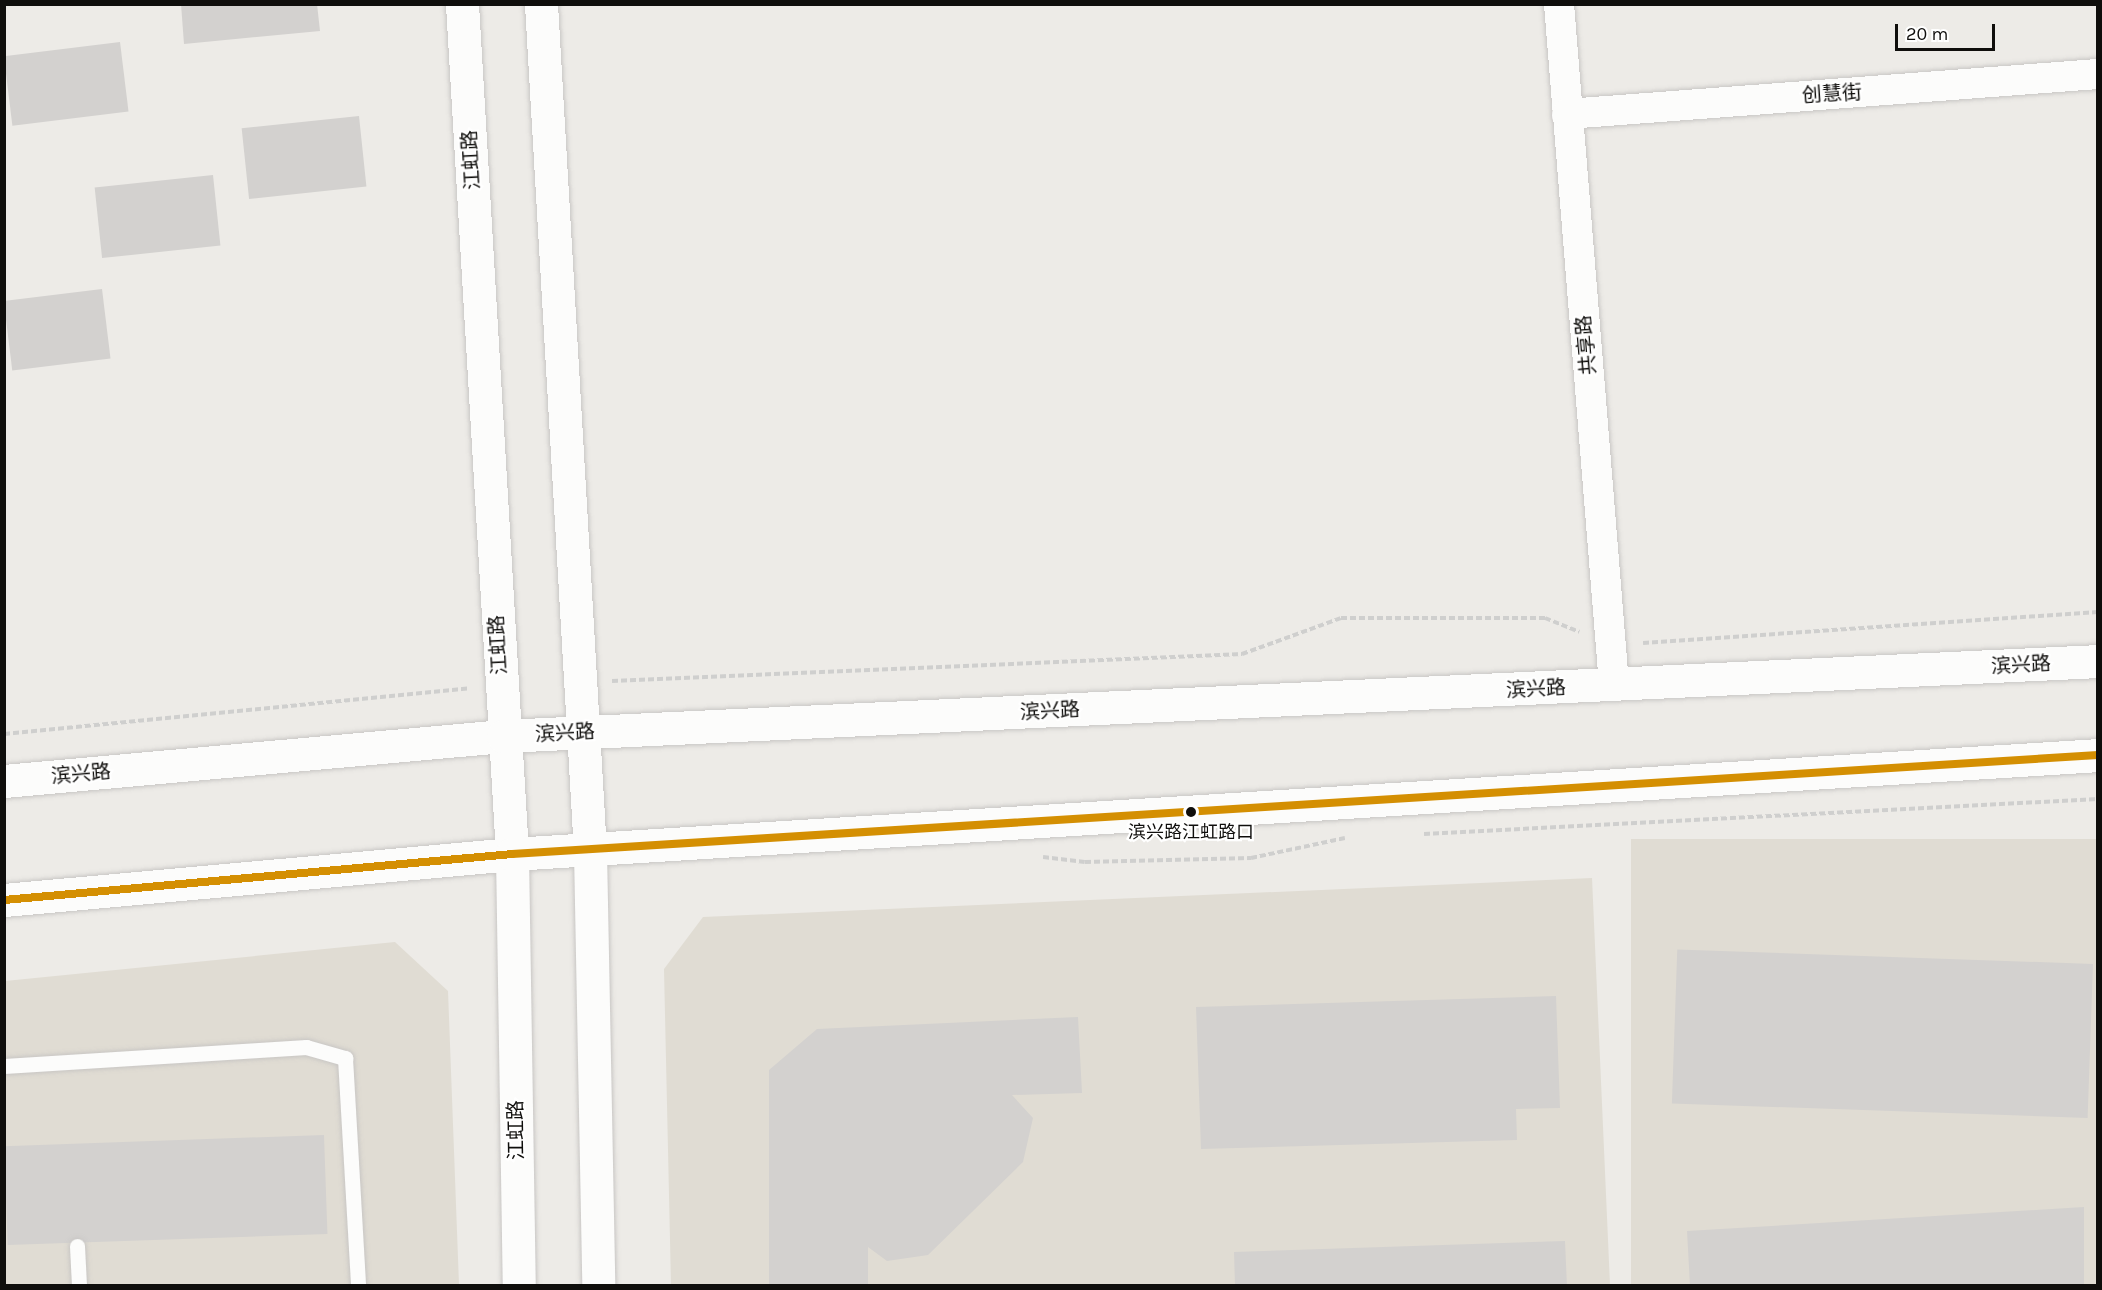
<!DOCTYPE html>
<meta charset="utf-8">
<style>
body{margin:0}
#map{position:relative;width:2102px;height:1290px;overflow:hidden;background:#edebe7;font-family:Karla,"Noto Sans SC",sans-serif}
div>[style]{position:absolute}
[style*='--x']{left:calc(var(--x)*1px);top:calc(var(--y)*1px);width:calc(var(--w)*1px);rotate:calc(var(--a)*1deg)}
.built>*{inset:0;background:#e0dcd3;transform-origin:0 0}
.building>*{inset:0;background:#d3d1cf;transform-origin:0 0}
.path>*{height:4px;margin-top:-2px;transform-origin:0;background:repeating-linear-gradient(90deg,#cfcfce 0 6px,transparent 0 9px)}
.roads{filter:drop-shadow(0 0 2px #c8c6c4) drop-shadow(0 0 2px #c8c6c4)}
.service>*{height:15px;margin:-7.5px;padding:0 7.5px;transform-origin:7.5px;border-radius:7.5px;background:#fcfcfb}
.minor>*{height:30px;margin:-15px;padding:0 15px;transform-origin:15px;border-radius:15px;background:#fcfcfb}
.secondary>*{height:33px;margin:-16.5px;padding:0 16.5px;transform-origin:16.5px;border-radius:16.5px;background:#fcfcfb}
.primary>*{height:33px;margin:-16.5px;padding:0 16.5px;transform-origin:16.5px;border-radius:16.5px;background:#fcfcfb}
.bus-1>*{height:8px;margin:-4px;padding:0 4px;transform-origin:4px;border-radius:4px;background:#d48f02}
.dots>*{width:16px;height:16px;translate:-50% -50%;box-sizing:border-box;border:3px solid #fff;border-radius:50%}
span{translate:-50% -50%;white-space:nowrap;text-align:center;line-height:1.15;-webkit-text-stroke:4.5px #fff;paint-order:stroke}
.bus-label{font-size:18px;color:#0f0e0c}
.street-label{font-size:20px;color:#0f0e0c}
.frame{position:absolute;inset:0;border:6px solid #0f0e0c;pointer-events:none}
.scale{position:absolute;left:1895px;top:24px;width:100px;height:27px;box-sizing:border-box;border:3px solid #0f0e0c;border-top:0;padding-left:8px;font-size:18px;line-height:21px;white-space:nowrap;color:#0f0e0c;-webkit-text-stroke:4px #fff;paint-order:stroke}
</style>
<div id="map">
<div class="built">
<div style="left:2097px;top:839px;width:446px;height:466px;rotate:90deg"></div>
<div style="clip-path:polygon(1592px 878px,1610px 1285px,671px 1285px,664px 969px,703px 917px)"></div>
<div style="clip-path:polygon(395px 942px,448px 991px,459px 1285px,5px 1286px,5px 981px)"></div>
</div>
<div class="building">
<div style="clip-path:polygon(181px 4px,317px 4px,320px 31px,184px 44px)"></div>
<div style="left:120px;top:42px;width:70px;height:117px;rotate:83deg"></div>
<div style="left:359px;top:116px;width:71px;height:118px;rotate:84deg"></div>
<div style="left:213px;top:175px;width:71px;height:119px;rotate:84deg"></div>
<div style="left:102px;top:289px;width:70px;height:99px;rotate:83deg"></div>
<div style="left:2093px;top:964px;width:154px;height:416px;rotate:92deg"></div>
<div style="clip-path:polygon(1556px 996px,1560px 1108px,1516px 1109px,1517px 1140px,1201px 1149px,1196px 1007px)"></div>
<div style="clip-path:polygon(1078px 1017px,1082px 1093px,1012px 1095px,1033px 1118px,1023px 1162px,928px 1255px,887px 1261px,868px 1247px,868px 1286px,769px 1286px,769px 1070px,817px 1029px)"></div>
<div style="left:324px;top:1135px;width:99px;height:320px;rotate:88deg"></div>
<div style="clip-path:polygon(2084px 1207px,2084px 1286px,1690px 1286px,1687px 1231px)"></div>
<div style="clip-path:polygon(1565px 1241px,1567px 1286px,1235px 1286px,1234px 1252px)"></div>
</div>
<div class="path">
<div style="--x:1643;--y:643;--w:456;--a:-3.9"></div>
<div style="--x:612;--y:681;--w:631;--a:-2.45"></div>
<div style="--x:1242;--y:654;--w:105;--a:-20"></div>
<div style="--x:1341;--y:618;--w:204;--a:0"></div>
<div style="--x:1545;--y:618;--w:37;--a:22"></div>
<div style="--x:4;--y:734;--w:468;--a:-5.6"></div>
<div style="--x:1424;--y:834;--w:675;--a:-2.97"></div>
<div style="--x:1043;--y:857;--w:42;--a:6.8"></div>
<div style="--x:1085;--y:862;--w:166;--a:-1.4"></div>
<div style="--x:1251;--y:858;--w:96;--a:-12"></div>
</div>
<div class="roads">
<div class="service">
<div style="--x:4;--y:1066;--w:303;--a:-3.6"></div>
<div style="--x:306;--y:1047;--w:41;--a:15.8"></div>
<div style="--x:345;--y:1058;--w:228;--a:86.7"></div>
<div style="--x:77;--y:1246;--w:40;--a:87.1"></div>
</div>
<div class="minor">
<div style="--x:1559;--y:4;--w:683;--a:85.38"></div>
<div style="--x:1567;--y:114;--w:533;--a:-4.31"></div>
</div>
<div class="secondary">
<div style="--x:462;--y:4;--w:851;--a:86.63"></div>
<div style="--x:512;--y:854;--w:432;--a:89.1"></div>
<div style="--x:541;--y:4;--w:848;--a:86.69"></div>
<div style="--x:590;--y:851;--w:435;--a:88.9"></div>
</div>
<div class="primary">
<div style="--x:4;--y:781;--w:501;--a:-5.15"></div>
<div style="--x:503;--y:736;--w:1597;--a:-2.69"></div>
<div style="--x:4;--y:900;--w:510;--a:-5.17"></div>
<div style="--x:512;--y:854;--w:1589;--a:-3.57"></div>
</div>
</div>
<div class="bus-1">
<div style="--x:4;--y:900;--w:510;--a:-5.17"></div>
<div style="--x:512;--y:854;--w:1589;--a:-3.57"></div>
</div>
<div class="dots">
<div style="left:1191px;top:812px;background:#0f0e0c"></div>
</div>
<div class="bus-label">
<span style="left:1191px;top:832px">滨兴路江虹路口</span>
</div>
<div class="street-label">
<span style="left:1832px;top:94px;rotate:-4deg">创慧街</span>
<span style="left:471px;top:160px;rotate:-93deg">江虹路</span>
<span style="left:1586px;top:345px;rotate:-95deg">共享路</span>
<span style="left:498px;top:645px;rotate:-93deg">江虹路</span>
<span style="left:2021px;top:665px;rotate:-3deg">滨兴路</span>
<span style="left:1536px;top:689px;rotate:-3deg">滨兴路</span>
<span style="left:1050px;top:711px;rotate:-3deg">滨兴路</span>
<span style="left:565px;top:733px;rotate:-3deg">滨兴路</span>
<span style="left:81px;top:774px;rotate:-5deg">滨兴路</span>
<span style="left:516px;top:1130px;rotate:-91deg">江虹路</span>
</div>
<div class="frame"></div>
<div class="scale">20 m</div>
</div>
